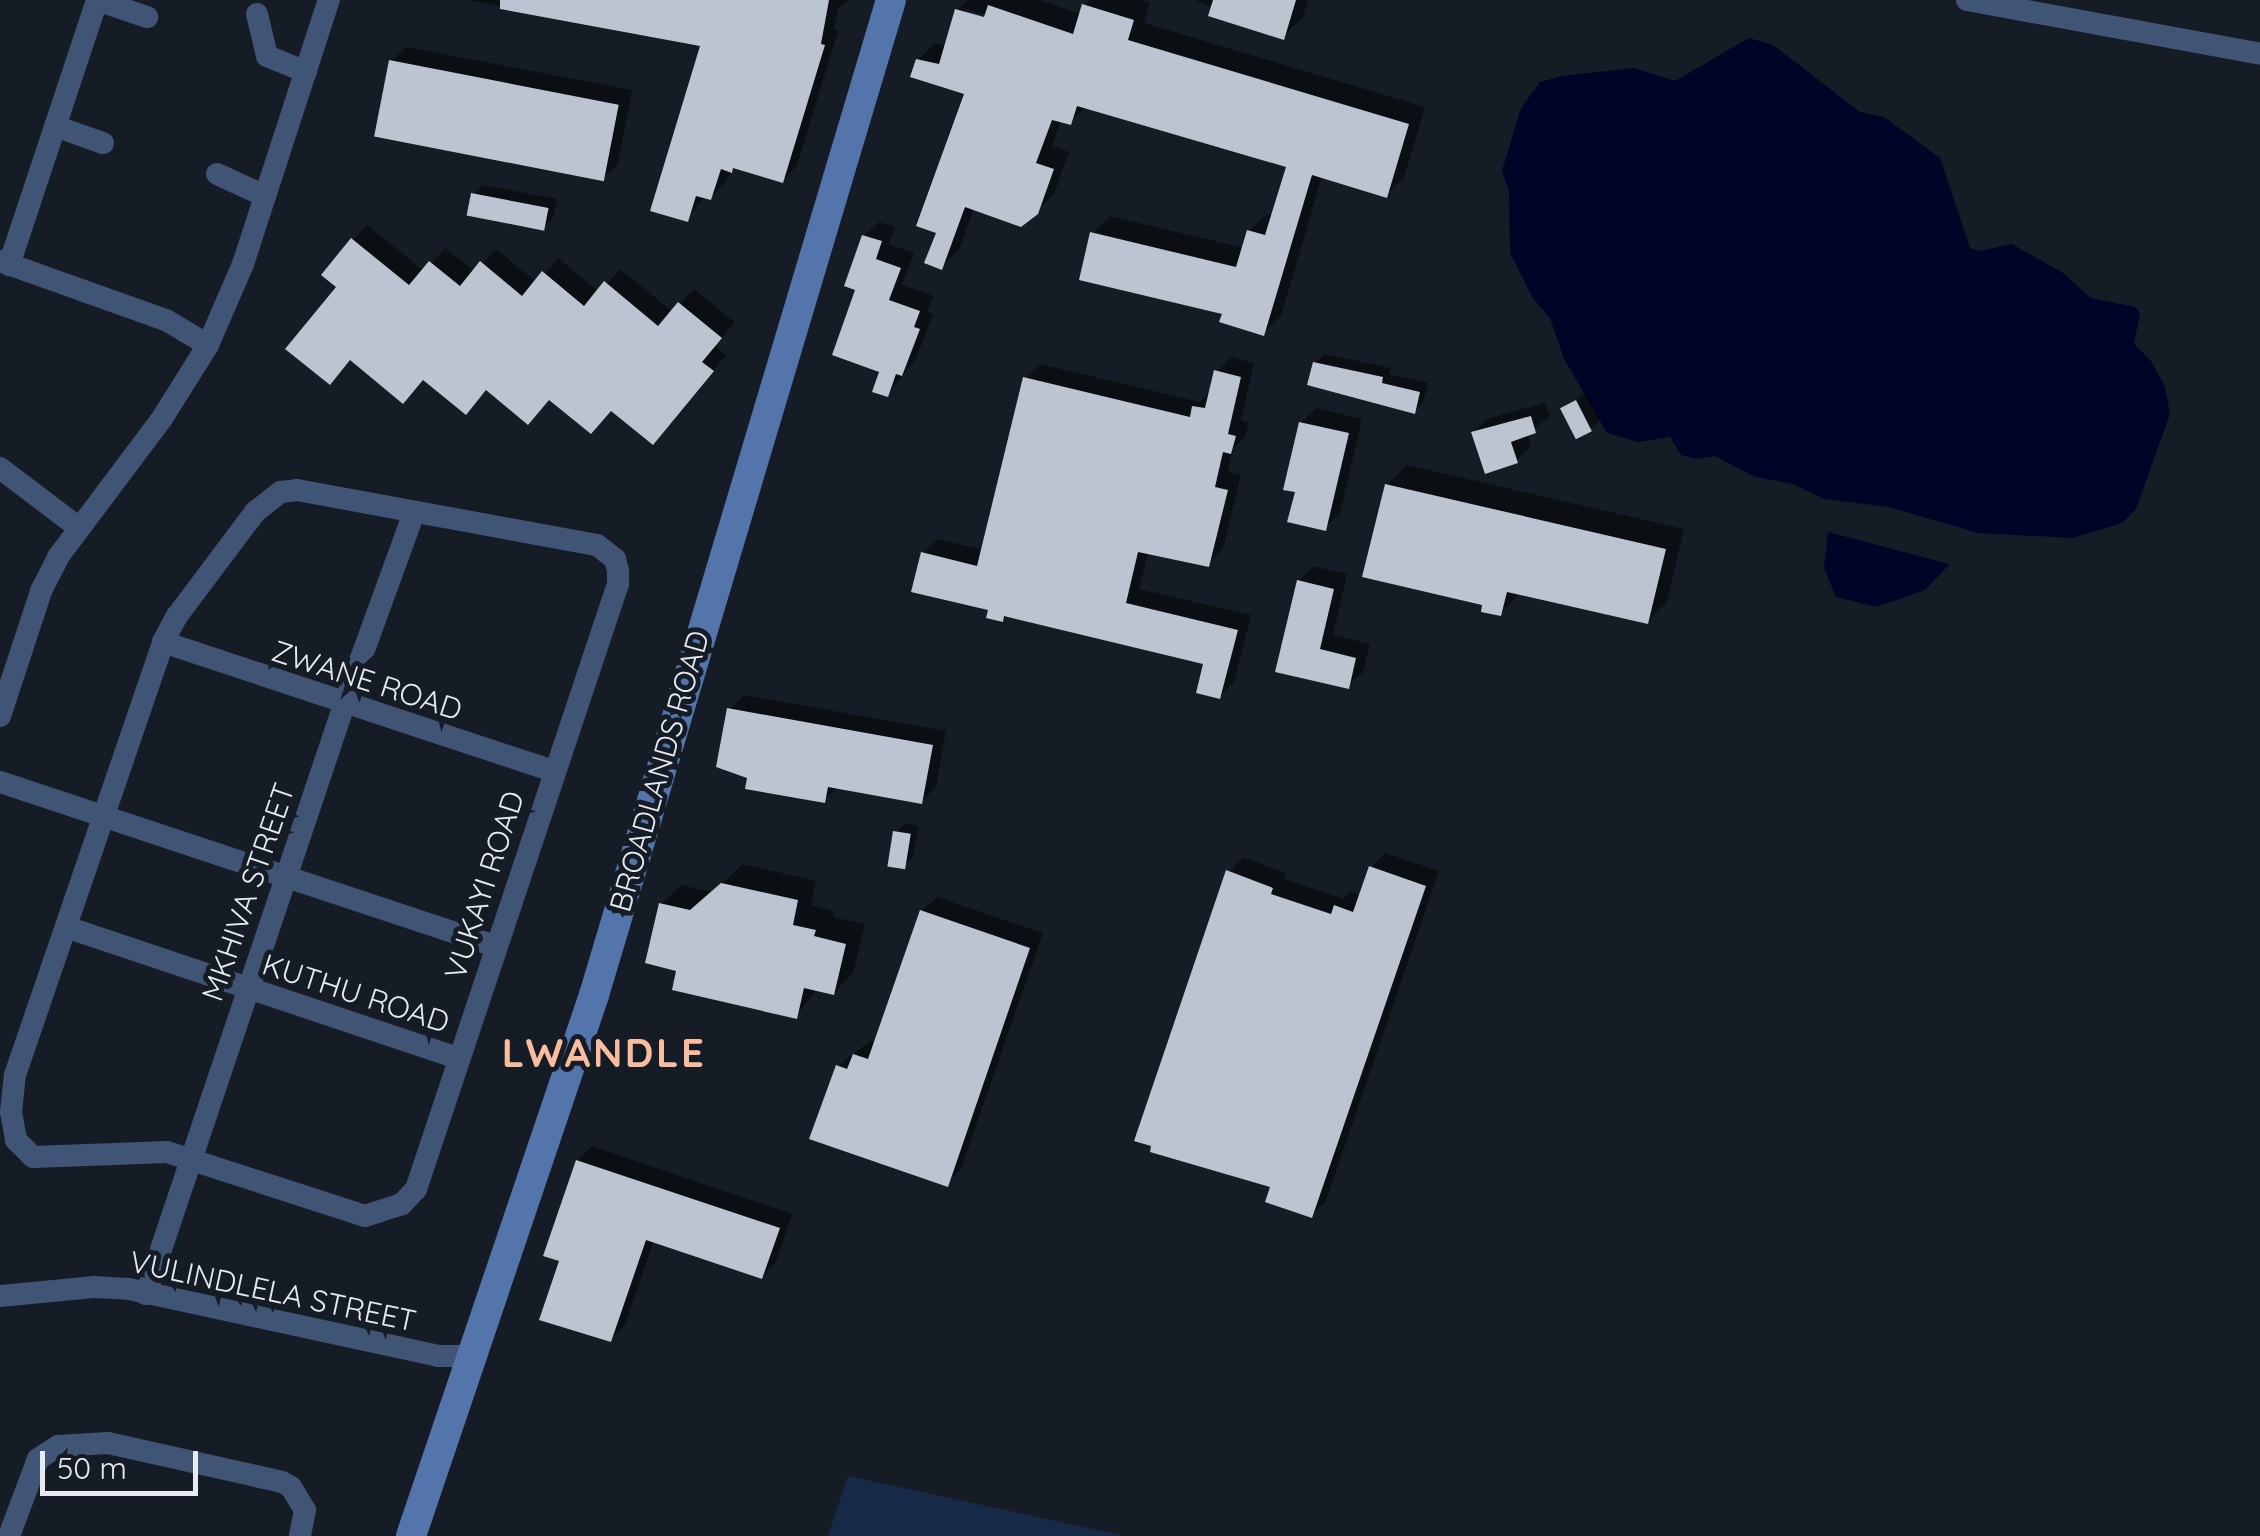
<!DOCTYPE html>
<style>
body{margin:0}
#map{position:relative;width:2260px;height:1536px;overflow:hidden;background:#161c25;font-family:Quicksand,sans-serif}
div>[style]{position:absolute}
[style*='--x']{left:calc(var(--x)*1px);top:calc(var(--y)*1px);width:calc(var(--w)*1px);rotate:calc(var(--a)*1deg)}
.green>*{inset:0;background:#172a48}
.water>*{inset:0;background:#000427}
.shadow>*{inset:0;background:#0007}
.building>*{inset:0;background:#bdc4d1;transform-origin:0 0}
.street>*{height:22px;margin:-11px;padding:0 11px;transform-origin:11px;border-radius:11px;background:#405576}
.secondary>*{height:30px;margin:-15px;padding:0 15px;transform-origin:15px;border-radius:15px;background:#5375ab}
span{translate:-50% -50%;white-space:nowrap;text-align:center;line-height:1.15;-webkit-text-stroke:10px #161c25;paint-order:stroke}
.street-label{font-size:30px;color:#e7ebf1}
.district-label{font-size:40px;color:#f8bd9e;font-weight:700;letter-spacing:2.5px}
.scale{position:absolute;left:40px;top:1451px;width:158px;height:45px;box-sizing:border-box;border:5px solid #e7ebf1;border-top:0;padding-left:12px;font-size:30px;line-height:35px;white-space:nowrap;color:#e7ebf1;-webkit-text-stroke:8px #161c25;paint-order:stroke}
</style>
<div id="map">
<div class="green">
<div style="clip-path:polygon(848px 1476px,1125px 1536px,828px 1536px)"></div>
</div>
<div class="water">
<div style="clip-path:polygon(1749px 38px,1773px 45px,1860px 112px,1884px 117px,1940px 158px,1970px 248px,1980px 251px,2012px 244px,2063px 273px,2091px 298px,2135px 307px,2140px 313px,2134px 344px,2151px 361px,2165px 387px,2170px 414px,2136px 509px,2122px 523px,2073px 538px,1978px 533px,1889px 507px,1824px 499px,1793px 484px,1755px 477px,1715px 456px,1696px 459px,1681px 455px,1670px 437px,1638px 442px,1607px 433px,1564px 359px,1550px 318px,1532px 297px,1510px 253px,1509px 191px,1502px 171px,1521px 108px,1540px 82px,1562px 76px,1634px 68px,1675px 81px)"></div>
<div style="clip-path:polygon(1828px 532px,1949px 564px,1950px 564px,1925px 590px,1876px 607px,1836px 597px,1824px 568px)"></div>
</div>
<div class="shadow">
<div style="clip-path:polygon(467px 0,850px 0,838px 8px,834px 29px,838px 31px,797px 166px,783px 180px,735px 166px,725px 183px,711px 197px,705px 196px,687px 219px,703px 44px)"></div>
<div style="clip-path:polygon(evenodd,968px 0,1040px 0,1081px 14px,1089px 0,1141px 0,1150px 3px,1144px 23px,1425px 107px,1404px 177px,1386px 195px,1322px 176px,1281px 316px,1263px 333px,1093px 233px,1110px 216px,1244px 248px,1249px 231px,1267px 214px,1274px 216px,1289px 165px,1087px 106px,1070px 122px,1061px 120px,1052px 146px,1069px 152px,1054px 194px,1036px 212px,974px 208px,959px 250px,941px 267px,939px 231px,967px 92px,918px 60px,935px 43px,947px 46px,957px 10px,968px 0,965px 9px,997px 18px,995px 23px,965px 14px,965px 9px)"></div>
<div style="clip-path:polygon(1195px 0,1308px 0,1303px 17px,1283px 37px)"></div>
<div style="clip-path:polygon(406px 47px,632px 90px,618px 164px,603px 178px,392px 61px)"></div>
<div style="clip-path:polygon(483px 185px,557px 199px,553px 218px,544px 227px,474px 194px)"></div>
<div style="clip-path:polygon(879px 222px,895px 227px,889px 244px,914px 253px,902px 285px,933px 296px,927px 312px,933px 314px,916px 359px,887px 395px,858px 289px,864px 236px)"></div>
<div style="clip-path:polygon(367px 225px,424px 271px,445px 248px,475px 272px,496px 249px,537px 282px,558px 258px,599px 292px,620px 269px,673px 312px,694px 289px,735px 322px,715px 346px,726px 355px,667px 427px,612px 408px,425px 378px,403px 401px,339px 287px,353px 240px)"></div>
<div style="clip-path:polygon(1324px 354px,1391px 368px,1389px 374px,1428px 383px,1423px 402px,1414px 411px,1315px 363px)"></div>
<div style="clip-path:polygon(1231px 357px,1254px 363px,1241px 420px,1249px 422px,1245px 437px,1233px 449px,1228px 472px,1241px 475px,1223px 549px,1208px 564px,1148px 552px,1139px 589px,1251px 615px,1234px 682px,1220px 696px,1206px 662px,1007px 614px,1002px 619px,923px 553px,937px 539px,984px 550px,1025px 379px,1040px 364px,1200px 402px,1209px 392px,1217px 372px)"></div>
<div style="clip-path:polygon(1586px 393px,1600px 420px,1591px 429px,1563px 409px)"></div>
<div style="clip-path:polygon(1545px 403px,1550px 416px,1527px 434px,1531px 446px,1516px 461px,1474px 432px,1489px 418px)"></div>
<div style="clip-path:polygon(1316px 408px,1362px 419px,1340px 513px,1325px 528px,1298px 490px,1301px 423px)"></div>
<div style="clip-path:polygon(1407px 465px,1684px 529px,1667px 602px,1647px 621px,1522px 592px,1501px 613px,1387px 485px)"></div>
<div style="clip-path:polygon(1313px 566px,1347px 574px,1333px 635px,1370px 644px,1363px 672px,1348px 686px,1278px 670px,1299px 581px)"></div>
<div style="clip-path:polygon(744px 695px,946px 731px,936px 787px,921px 802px,838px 787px,824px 800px,750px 777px,730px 709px)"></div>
<div style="clip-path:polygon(905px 823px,919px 826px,913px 857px,904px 867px,896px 832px)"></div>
<div style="clip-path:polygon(1385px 853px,1439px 871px,1326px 1201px,1312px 1215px,1273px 1185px,1229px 872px,1243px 857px,1286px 873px,1284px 879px,1343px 899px,1350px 892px,1361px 896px,1371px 868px)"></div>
<div style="clip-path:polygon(743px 864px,816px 881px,811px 905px,834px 911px,833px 917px,865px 924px,853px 973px,834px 993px,817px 989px,796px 1016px,679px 969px,661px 904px,681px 885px,712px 892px)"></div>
<div style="clip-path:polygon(937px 897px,1043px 933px,961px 1169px,947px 1184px,838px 1066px,870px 1041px,876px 1043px,922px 911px)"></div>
<div style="clip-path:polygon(592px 1146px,792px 1214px,776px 1262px,762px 1276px,654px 1240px,625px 1325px,610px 1340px,562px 1260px,578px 1161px)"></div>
</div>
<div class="building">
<div style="clip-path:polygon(500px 0,829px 0,821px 44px,825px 45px,783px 183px,733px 168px,732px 173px,721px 169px,711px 200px,696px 196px,688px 222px,650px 211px,700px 46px,500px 9px)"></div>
<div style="clip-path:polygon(1213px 0,1296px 0,1284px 40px,1208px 16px)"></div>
<div style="clip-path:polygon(1082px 4px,1134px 20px,1128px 40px,1409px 124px,1387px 198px,1312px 175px,1264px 336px,1219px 322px,1222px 314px,1079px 280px,1090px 232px,1236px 267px,1247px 230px,1265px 235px,1286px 167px,1077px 106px,1071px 125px,1052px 120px,1036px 163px,1054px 169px,1038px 214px,1021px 227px,965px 207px,942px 270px,924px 263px,936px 233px,916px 226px,964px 94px,910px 77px,916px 59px,939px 64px,955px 9px,984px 17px,988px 5px,1073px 34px)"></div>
<div style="left:389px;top:60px;width:234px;height:78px;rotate:11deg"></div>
<div style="left:471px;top:193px;width:79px;height:23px;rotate:11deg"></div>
<div style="clip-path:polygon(862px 235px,882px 241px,876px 259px,901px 268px,889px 300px,920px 311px,914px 327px,920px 329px,902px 376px,896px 374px,888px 397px,872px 392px,879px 372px,832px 355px,855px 290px,844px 286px)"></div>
<div style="clip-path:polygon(351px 238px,409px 285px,429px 261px,460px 286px,480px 261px,522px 296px,542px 271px,584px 306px,604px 281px,658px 326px,678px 302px,722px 338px,702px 362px,714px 371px,653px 445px,611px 411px,591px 434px,549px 400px,528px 425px,486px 390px,466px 415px,423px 380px,403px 404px,350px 360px,330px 385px,285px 349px,336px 287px,321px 275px)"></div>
<div style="clip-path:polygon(1313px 362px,1383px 377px,1382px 383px,1420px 392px,1415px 414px,1307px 385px)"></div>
<div style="clip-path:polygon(1214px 370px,1241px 377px,1228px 434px,1236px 436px,1231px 454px,1223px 452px,1215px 487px,1228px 490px,1209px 567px,1138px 552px,1126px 603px,1238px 630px,1220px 699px,1196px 693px,1203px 664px,1004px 616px,1003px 622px,986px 618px,988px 610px,911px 592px,921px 552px,977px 566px,1023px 377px,1190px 417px,1192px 406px,1205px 408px)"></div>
<div style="left:1576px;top:400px;width:35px;height:18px;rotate:63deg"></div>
<div style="clip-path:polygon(1531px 416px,1536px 433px,1511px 442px,1518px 463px,1485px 474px,1471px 432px)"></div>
<div style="clip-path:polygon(1299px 422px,1349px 433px,1326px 531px,1287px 522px,1295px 492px,1283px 490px)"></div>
<div style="clip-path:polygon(1385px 484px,1666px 549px,1648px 624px,1507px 592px,1501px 616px,1481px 612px,1482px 605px,1362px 577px)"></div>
<div style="clip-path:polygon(1297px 580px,1334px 589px,1320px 649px,1356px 658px,1349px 689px,1275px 672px)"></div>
<div style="clip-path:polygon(727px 708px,933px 745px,922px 804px,828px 787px,825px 803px,745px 789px,747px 778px,716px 767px)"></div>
<div style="left:893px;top:831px;width:18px;height:36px;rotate:9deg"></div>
<div style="clip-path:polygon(1369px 866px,1426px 886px,1312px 1218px,1265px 1202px,1270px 1187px,1150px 1152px,1151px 1146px,1134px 1141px,1226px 870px,1273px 888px,1271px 894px,1331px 914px,1334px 905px,1353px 912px)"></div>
<div style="clip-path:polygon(721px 883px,798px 900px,793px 925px,816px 930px,814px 936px,846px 944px,834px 995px,804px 988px,797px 1019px,672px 990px,676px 971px,645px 963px,659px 903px,690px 910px)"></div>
<div style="clip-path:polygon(920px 910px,1030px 948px,948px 1187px,809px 1139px,836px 1065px,847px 1069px,853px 1054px,868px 1059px)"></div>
<div style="clip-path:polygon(576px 1160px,780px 1228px,762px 1279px,646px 1240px,611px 1342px,539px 1320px,559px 1261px,543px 1256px)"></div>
</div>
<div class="street">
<div style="--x:97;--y:0;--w:53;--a:18.8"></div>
<div style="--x:1967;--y:0;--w:298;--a:10.4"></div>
<div style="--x:257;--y:14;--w:43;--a:76.6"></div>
<div style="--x:267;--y:56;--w:42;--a:22.3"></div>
<div style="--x:55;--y:126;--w:51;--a:19.5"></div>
<div style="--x:217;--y:174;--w:53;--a:24.6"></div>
<div style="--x:0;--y:261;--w:176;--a:19.6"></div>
<div style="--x:166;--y:320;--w:49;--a:30.8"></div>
<div style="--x:9;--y:265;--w:279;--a:-71.6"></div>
<div style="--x:0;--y:468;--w:99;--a:37.2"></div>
<div style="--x:297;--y:490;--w:305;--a:10.4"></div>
<div style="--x:597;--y:545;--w:23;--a:38"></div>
<div style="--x:615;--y:559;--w:12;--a:76"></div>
<div style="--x:618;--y:571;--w:13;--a:90"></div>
<div style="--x:618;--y:584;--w:638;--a:108.46"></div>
<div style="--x:416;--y:1189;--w:21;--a:133"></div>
<div style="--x:402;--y:1204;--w:39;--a:162"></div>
<div style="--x:365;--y:1216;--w:208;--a:-162.1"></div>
<div style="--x:167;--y:1152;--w:134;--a:177.9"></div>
<div style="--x:33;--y:1157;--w:24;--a:-135"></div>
<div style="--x:16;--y:1140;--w:28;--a:-100"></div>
<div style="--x:11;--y:1112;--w:37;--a:-84"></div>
<div style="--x:15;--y:1075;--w:458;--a:-71.1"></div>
<div style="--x:163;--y:642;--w:30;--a:-62"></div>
<div style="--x:177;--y:616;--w:130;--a:-53.1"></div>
<div style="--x:255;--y:512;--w:33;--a:-38"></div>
<div style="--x:281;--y:492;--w:16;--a:-7"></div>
<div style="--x:163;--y:642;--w:411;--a:18.3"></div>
<div style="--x:0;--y:716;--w:132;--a:-71.8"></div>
<div style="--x:41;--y:591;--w:38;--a:-63"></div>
<div style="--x:58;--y:557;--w:171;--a:-53.1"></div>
<div style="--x:161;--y:420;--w:89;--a:-57.9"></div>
<div style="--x:208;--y:345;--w:88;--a:-66.6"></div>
<div style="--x:243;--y:264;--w:278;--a:-72"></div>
<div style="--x:0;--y:782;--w:521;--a:18.33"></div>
<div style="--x:66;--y:927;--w:413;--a:18.5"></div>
<div style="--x:146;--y:1294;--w:621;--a:-71.42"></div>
<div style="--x:344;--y:705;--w:204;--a:-70"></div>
<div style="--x:0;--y:1296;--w:93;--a:-5.5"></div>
<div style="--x:93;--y:1287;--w:36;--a:3"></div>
<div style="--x:129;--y:1289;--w:316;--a:12.2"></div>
<div style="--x:438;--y:1356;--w:35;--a:0"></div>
<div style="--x:9;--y:1536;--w:82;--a:-69.4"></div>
<div style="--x:38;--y:1459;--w:24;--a:-33"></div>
<div style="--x:58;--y:1446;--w:50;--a:-3.4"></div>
<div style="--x:108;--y:1443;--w:178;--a:12.6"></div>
<div style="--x:282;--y:1482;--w:10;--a:29"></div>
<div style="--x:291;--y:1487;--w:27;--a:59"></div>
<div style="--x:305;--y:1510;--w:26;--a:101"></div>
</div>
<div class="secondary">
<div style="--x:411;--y:1536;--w:571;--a:-71.31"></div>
<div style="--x:594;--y:995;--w:1038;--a:-73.38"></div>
</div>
<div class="street-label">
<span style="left:367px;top:680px;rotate:18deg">ZWANE ROAD</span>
<span style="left:659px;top:771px;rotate:-74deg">BROADLANDS ROAD</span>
<span style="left:484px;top:885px;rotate:-72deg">VUKAYI ROAD</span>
<span style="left:248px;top:892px;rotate:-71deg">MKHIVA STREET</span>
<span style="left:356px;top:993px;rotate:18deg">KUTHU ROAD</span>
<span style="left:273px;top:1291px;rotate:12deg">VULINDLELA STREET</span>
</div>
<div class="district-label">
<span style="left:604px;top:1052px">LWANDLE</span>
</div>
<div class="scale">50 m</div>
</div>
